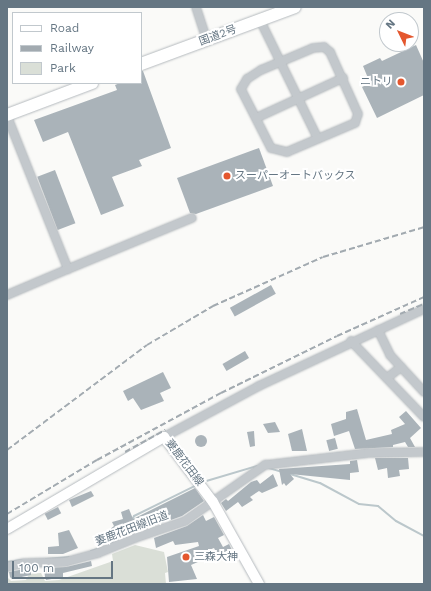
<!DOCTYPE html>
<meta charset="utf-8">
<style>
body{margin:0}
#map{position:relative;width:431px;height:591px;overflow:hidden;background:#fafaf8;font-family:"Work Sans","Noto Sans JP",sans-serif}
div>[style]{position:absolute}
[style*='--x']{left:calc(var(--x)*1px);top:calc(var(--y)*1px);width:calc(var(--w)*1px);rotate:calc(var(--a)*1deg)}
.green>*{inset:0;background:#dadfd7}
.stream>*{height:2px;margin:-1px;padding:0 1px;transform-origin:1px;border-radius:1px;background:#bbc7cb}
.building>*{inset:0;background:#aab3b9;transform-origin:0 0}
.round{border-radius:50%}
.roads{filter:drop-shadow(0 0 1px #b5babe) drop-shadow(0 0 1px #b5babe)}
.minor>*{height:8px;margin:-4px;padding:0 4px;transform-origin:4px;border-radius:4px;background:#c3c8cc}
.major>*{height:10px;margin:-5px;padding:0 5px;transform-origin:5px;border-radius:5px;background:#fff}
.highway>*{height:12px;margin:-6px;padding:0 6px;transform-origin:6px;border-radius:6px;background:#fff}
.rail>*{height:2px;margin-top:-1px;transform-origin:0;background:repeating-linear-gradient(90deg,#a2aab0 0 6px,transparent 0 9px)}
.dots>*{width:11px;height:11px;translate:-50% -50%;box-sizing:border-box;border:2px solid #fff;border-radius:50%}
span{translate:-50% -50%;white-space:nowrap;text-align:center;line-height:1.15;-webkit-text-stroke:4px #fff;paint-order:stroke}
.street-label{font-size:11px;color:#657683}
.poi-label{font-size:11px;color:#657683}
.right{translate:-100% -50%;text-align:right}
.left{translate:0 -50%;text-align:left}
.frame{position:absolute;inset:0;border:8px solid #657683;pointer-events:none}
.legend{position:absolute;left:12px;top:12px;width:130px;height:72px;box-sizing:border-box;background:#fff;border:1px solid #c1c8cd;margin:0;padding:5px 7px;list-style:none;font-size:12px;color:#657683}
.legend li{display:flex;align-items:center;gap:8px;height:20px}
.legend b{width:20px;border:1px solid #c1c8cd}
.north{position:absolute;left:379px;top:12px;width:40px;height:40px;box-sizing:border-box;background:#fff;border:1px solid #c1c8cd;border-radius:50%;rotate:313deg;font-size:11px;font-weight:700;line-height:16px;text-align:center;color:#657683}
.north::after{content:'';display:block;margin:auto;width:14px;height:18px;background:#e4572e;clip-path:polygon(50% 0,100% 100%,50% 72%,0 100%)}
.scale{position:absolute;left:12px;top:561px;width:101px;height:18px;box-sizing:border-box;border:2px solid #657683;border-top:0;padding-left:5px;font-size:12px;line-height:14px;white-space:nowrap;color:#657683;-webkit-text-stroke:3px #fff;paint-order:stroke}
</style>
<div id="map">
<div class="green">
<div style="clip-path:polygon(135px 545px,164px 552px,168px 572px,165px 573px,166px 584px,7px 584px,7px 577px,11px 581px,26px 580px,29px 574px,41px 573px,45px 581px,59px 580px,113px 561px,112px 554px)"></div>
</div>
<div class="stream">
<div style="--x:269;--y:468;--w:14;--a:17"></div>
<div style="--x:290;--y:474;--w:31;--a:17"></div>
<div style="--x:320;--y:483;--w:44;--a:28.3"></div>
<div style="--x:359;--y:504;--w:19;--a:6"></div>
<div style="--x:378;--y:506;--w:23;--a:40"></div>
<div style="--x:396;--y:521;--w:32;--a:28"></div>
<div style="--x:203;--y:482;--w:56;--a:-16.5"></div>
<div style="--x:132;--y:520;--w:4;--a:-63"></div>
<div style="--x:134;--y:516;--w:68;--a:-26.2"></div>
<div style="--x:110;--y:544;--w:15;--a:-32"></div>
<div style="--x:91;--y:551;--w:9;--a:-18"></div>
<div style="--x:46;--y:559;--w:23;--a:-5"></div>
<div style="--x:7;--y:562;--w:15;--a:-8"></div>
</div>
<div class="building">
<div style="clip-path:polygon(416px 45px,424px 63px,424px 95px,377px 118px,362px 87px,370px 83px,363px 66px,380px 58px,382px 61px)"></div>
<div style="clip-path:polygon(141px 71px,143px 71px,171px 148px,139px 160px,142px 166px,112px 177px,124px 206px,101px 215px,68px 132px,43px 142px,34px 120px,117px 90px,115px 85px,120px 83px,141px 83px)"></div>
<div style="clip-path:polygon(259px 148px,273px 186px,196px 214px,190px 213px,177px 178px)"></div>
<div style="left:55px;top:170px;width:57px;height:19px;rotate:69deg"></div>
<div style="left:271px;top:285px;width:10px;height:47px;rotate:61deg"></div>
<div style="left:245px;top:351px;width:8px;height:26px;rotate:60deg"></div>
<div style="clip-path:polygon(163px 372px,171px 388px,160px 393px,164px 401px,141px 410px,133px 398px,128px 401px,123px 391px)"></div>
<div style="clip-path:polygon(357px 409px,366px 440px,392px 434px,391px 430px,405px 424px,399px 417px,406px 411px,421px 428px,410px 438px,415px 447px,408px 447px,405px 442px,393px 445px,393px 447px,355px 449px,349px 431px,334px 436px,331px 424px,346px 419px,346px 412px)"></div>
<div style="clip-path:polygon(275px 422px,280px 432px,268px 433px,263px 424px)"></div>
<div style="clip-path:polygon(302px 429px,307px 451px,292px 451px,288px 434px)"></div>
<div style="clip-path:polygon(254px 431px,255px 446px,250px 447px,247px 432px)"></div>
<div class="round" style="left:195px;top:435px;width:12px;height:12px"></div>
<div style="left:335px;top:438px;width:11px;height:9px;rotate:75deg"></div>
<div style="clip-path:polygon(375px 458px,408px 458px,409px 469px,399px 470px,400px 476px,388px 478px,387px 468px,378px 470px)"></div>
<div style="clip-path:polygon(357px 460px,359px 472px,350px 473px,350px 480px,290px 474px,294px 479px,286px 486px,284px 483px,282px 485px,279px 469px,350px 464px,350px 461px)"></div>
<div style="clip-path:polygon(273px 474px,278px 486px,262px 493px,259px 491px,250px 497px,253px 500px,242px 507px,238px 502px,226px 511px,221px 503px,226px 499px,228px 501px,251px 482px,257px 480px,260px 484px)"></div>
<div style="clip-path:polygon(195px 488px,204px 501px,182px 516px,121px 538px,120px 535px,109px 543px,103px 535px,114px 526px,112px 522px,123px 519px,121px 512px,129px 509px,133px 519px)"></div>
<div style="clip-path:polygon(91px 491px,94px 496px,72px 507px,69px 500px)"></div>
<div style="left:58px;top:507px;width:7px;height:15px;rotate:63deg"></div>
<div style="clip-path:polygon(203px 515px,206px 521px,214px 517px,224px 535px,218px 538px,223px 547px,229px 544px,232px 550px,218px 556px,214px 548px,204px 552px,207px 558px,191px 565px,197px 579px,169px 582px,167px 557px,199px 546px,198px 542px,175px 545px,173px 541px,156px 548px,154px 538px,187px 526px)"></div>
<div style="clip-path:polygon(69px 530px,78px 548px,63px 554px,48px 554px,48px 547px,59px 546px,58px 533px)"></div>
<div style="clip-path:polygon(91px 561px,92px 566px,63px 573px,63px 577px,46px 580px,45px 577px,44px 568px,66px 567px)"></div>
<div style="clip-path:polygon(24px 569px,24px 571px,31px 570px,31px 575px,12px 579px,10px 577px,9px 572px)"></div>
</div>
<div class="roads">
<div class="minor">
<div style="--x:196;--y:7;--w:35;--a:72"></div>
<div style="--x:260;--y:20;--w:132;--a:64"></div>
<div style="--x:324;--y:47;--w:8;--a:40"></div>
<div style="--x:330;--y:52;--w:68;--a:65.7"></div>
<div style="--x:358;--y:114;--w:9;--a:108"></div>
<div style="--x:355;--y:123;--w:74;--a:156.9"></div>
<div style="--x:287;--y:152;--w:16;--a:-166"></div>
<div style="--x:271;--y:148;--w:66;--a:-117"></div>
<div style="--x:241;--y:89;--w:12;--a:-59"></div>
<div style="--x:247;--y:79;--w:17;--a:-33"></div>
<div style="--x:261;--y:70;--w:56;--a:-22.9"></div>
<div style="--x:313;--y:48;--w:11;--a:-5"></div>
<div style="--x:7;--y:116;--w:165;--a:68.3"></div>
<div style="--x:68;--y:269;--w:134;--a:-22.4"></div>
<div style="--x:256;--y:118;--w:96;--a:-24.7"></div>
<div style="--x:7;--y:295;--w:66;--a:-23.1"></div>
<div style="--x:378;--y:330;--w:28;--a:64"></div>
<div style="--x:390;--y:355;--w:50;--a:47.4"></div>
<div style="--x:351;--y:341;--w:105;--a:46.2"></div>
<div style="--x:387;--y:378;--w:18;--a:-38"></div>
<div style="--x:164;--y:437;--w:108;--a:-28.2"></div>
<div style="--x:259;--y:386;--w:182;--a:-25"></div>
<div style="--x:7;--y:567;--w:18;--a:-13"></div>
<div style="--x:25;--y:563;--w:40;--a:-1.4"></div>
<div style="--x:65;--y:562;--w:34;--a:-15"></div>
<div style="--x:98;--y:553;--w:40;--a:-22"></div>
<div style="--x:135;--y:538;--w:53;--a:-18.8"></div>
<div style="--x:185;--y:521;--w:98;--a:-35"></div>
<div style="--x:265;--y:465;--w:104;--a:-6.6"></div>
<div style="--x:368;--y:453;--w:56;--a:-1"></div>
</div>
<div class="major">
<div style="--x:7;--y:529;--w:182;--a:-30.4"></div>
<div style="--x:164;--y:437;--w:81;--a:53"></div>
<div style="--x:213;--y:502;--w:94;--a:60.7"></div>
</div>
<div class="highway">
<div style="--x:141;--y:64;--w:164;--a:-20.3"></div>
<div style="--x:7;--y:115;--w:91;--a:-20.6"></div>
</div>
</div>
<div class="rail">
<div style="--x:400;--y:314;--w:26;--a:-23"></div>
<div style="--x:7;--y:450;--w:175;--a:-36.9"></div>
<div style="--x:147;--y:345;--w:77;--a:-30.6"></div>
<div style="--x:213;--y:306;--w:120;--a:-24"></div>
<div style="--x:323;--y:257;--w:105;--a:-16.5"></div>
<div style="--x:125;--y:452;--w:46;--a:-28.8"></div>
<div style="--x:7;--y:514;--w:105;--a:-31"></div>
<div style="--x:97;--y:460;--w:141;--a:-28.4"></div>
<div style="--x:221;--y:393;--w:129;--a:-26.2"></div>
<div style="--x:337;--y:336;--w:95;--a:-24.1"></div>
</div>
<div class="dots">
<div style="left:401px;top:82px;background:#e4572e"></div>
<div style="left:227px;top:176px;background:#e4572e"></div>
<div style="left:186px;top:557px;background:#e4572e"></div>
</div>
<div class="street-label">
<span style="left:218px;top:36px;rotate:-20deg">国道2号</span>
<span style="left:184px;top:463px;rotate:53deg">妻鹿花田線</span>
<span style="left:132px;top:529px;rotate:-21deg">妻鹿花田線旧道</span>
</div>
<div class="poi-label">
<span class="right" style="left:393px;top:82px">ニトリ</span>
<span class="left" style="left:235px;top:176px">スーパーオートバックス</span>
<span class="left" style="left:194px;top:557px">三森大神</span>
</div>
<div class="frame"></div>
<ul class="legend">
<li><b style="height:5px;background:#fff"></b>Road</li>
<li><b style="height:5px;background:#a2aab0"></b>Railway</li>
<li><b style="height:11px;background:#dadfd7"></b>Park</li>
</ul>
<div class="north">N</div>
<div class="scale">100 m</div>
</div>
